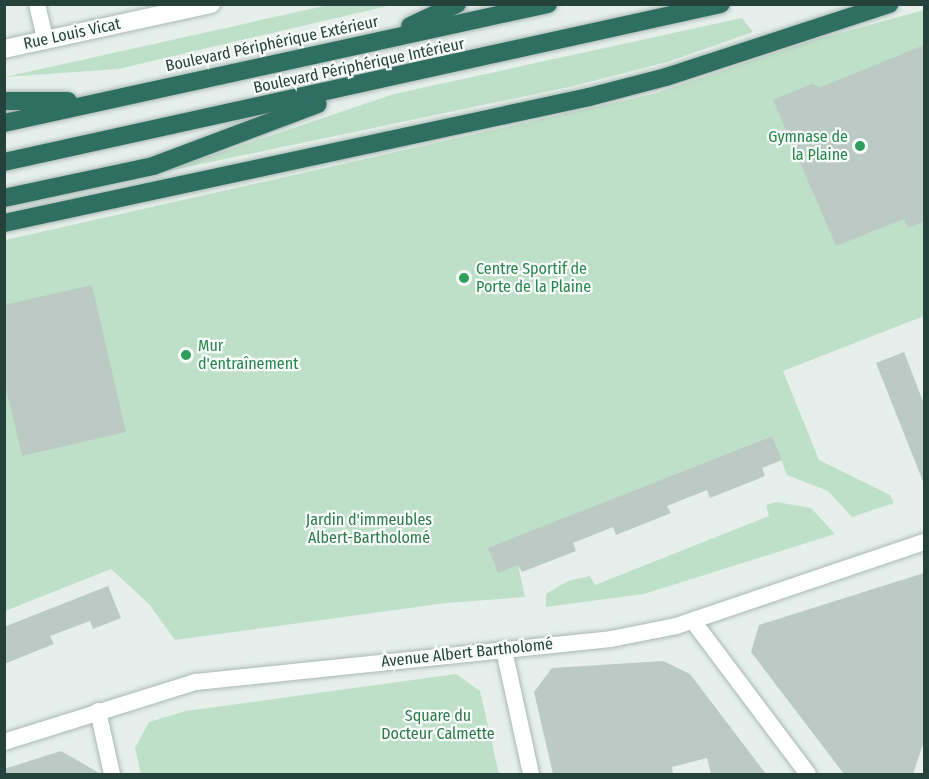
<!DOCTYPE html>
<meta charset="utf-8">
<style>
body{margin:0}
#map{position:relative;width:929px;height:779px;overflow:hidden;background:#e6efeb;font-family:"Fira Sans Condensed",sans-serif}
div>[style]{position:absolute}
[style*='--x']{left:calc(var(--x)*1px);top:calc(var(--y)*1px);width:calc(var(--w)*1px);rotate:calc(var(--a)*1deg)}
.green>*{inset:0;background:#bfe0c8}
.building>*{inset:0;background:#bbcac4}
.roads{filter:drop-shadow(0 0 2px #a8b8b2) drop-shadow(0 0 2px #a8b8b2)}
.street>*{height:16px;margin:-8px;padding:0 8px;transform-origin:8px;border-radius:8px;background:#fff}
.secondary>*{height:18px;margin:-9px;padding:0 9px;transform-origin:9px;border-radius:9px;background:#fff}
.highway>*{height:18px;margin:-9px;padding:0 9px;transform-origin:9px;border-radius:9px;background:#2f6f62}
.dots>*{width:16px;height:16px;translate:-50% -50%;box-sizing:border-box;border:3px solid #f7fbf9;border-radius:50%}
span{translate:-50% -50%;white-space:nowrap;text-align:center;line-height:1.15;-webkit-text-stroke:4.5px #f7fbf9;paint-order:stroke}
.street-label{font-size:16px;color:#24423a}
.leisure-label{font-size:16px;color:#27864d}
.right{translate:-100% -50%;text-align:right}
.left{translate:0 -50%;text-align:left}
.park-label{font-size:16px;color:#2d7a4b}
.frame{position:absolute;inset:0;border:6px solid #24423a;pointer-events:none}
</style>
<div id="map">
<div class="green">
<div style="clip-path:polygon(333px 4px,392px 5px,118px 69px,5px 77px)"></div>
<div style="clip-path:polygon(924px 10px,924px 316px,783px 371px,819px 460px,890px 495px,894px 503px,852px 517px,828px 491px,787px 475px,772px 436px,489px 548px,518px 565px,525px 597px,446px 603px,175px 640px,149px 604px,111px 569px,5px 611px,5px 240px,653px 94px,811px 41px)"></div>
<div style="clip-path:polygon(742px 18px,753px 32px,667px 62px,569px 87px,163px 172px,394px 94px)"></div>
<div style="clip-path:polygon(776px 502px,811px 508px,835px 534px,644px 594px,546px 607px,546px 594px,568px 581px,590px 576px,595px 585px,769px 516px,766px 505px)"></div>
<div style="clip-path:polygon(456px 674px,480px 691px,499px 774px,141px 774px,135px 748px,149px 722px,186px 711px)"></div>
</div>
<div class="building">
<div style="clip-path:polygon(924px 45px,924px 222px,908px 228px,904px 219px,836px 246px,773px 100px,812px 84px,821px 87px)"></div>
<div style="clip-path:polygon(92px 285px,126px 432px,22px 456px,4px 380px,4px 305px)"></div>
<div style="clip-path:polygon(904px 352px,924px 404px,924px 484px,876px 363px)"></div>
<div style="clip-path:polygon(772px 436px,782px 460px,762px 468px,765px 476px,710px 498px,707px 490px,667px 506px,671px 513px,616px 535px,613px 527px,573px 543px,576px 551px,522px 572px,518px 565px,498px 573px,488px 548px)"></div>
<div style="clip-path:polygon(924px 573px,924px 741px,913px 774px,844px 774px,751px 652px,759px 625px)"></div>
<div style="clip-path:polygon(108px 586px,121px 618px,93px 629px,90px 621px,50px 636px,54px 644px,4px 664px,4px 627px)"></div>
<div style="clip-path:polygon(663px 661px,690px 674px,766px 774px,711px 774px,707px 758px,672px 767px,673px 774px,553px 774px,534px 692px,552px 668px)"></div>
<div style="clip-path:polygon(61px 751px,101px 774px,4px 774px,4px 769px)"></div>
</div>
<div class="roads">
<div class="street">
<div style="--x:37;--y:4;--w:36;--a:77"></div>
<div style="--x:693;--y:621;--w:191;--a:53.1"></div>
<div style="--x:504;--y:650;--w:127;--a:77.7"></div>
<div style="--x:98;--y:711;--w:65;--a:77.5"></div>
<div style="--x:4;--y:742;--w:201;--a:-17.4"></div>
<div style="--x:196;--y:682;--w:417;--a:-5.9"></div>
<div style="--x:611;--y:639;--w:66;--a:-11.3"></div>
<div style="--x:676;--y:626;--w:262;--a:-18.7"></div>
</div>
<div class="secondary">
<div style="--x:4;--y:49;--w:212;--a:-12.3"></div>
</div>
<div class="highway">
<div style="--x:410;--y:26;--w:52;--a:-25.1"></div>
<div style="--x:4;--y:101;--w:64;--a:0"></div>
<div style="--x:4;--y:123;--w:557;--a:-12.34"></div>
<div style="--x:4;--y:162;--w:734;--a:-12.43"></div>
<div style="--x:4;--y:198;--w:152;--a:-12.1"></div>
<div style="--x:153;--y:166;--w:176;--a:-20.6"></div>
<div style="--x:4;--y:223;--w:598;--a:-12.15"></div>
<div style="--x:589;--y:97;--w:80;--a:-14.6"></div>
<div style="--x:666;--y:77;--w:235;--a:-18.1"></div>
</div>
</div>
<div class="dots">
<div style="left:860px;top:146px;background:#2e9e5b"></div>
<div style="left:464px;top:278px;background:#2e9e5b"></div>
<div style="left:186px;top:355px;background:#2e9e5b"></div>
</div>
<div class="street-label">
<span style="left:72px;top:34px;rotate:-12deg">Rue Louis Vicat</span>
<span style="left:272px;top:44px;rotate:-12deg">Boulevard Périphérique Extérieur</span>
<span style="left:359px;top:66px;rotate:-12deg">Boulevard Périphérique Intérieur</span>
<span style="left:467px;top:653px;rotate:-6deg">Avenue Albert Bartholomé</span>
</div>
<div class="leisure-label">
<span class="right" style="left:848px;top:146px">Gymnase de<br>la Plaine</span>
<span class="left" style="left:476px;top:278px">Centre Sportif de<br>Porte de la Plaine</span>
<span class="left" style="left:198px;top:355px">Mur<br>d'entraînement</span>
</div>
<div class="park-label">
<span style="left:369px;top:529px">Jardin d'immeubles<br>Albert-Bartholomé</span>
<span style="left:438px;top:725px">Square du<br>Docteur Calmette</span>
</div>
<div class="frame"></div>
</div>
